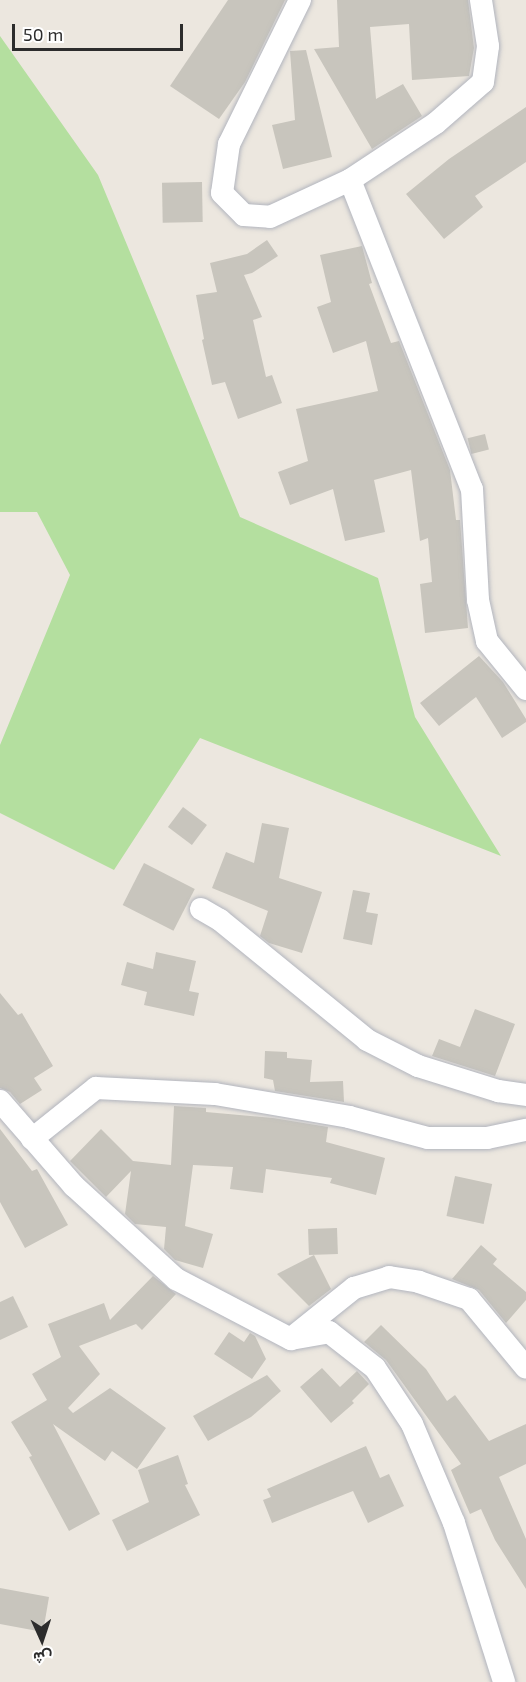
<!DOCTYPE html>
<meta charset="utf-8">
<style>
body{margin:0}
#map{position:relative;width:526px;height:1682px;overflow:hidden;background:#ece7df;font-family:"Exo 2",Vazirmatn,sans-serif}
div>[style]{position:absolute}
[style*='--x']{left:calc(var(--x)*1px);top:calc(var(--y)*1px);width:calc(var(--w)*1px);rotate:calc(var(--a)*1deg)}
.green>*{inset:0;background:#b4df9f}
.building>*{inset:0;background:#c8c5bd;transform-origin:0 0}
.roads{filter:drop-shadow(0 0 2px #b2b5be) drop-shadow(0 0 2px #b2b5be)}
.street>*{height:22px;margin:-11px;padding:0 11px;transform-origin:11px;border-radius:11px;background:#fff}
span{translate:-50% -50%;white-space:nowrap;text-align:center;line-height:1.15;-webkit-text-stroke:4.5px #fff;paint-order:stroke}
.north{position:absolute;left:12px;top:1610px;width:60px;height:60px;-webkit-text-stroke:4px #fff;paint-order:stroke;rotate:177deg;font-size:16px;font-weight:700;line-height:24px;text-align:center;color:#2c2c2c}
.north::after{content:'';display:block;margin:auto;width:21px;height:27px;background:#2c2c2c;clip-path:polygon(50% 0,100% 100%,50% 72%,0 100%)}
.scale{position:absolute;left:12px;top:24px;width:171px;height:27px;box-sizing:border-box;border:3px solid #2c2c2c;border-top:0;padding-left:8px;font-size:18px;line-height:21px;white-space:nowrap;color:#2c2c2c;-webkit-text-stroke:4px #fff;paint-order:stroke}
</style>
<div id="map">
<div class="green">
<div style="clip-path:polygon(0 36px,98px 175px,240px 517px,378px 578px,415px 717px,501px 856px,200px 738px,114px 870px,0 813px,0 745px,70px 575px,37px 512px,0 512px)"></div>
</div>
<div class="building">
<div style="clip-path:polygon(228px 0,285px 0,245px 82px,219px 119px,170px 86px)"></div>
<div style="clip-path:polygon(337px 0,468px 0,474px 48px,469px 76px,412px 80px,409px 24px,370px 27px,376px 99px,403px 84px,422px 116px,372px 149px,314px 49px,339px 47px)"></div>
<div style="clip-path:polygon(306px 50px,332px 157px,283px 169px,272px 125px,295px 120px,290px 51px)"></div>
<div style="clip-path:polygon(526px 107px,526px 162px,475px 196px,483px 207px,444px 239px,406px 194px,449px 159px)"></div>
<div style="left:202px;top:182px;width:40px;height:40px;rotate:89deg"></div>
<div style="clip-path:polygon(267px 240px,278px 256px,252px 273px,244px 275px,262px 317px,253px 320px,266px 377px,272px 375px,282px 403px,238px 419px,225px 382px,212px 385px,202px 340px,204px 339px,196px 295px,217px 292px,210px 263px,247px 254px)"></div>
<div style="clip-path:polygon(362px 246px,372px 283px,369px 284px,391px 343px,399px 341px,450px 470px,456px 520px,460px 520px,468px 628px,425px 633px,420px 584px,432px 582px,428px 538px,420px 541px,411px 470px,374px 480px,385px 532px,345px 541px,333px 489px,290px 505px,278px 472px,308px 461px,296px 409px,378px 391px,366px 341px,333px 353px,317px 307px,331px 302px,320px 255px)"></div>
<div style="left:485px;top:434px;width:16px;height:18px;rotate:76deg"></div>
<div style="clip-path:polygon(479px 656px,503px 682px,526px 719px,526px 722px,502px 738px,476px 697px,439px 726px,420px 703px)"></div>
<div style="left:183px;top:807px;width:30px;height:25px;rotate:37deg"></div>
<div style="clip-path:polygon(262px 823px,289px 828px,279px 878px,322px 892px,302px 953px,269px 943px,260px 936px,268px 911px,212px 888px,226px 852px,254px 863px)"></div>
<div style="left:144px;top:863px;width:57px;height:47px;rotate:27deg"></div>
<div style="clip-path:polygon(353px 890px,370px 893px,366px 912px,378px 914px,372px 945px,343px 939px)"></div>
<div style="clip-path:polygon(156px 952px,196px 961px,189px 991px,199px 993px,194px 1016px,144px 1005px,147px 992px,121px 985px,127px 962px,153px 969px)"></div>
<div style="clip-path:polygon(0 993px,18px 1015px,22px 1013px,53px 1066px,34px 1078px,42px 1090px,20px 1104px,10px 1092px,0 1088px)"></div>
<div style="clip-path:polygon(475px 1009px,515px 1024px,495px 1076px,432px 1056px,439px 1039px,460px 1047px)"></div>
<div style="clip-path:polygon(265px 1051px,287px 1052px,287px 1058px,312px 1060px,310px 1082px,343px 1081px,344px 1102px,275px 1091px,273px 1080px,264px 1078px)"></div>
<div style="clip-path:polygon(174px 1106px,206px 1108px,206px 1112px,273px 1118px,328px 1127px,326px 1142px,385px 1158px,376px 1195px,330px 1183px,332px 1178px,266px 1169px,263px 1193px,230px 1189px,233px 1167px,193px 1165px,185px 1226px,213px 1234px,203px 1268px,175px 1260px,164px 1249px,166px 1227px,135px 1224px,125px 1214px,131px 1171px,106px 1197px,70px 1161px,101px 1129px,133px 1161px,171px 1165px)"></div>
<div style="clip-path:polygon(0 1129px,32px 1171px,37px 1169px,68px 1225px,25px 1248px,0 1202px)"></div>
<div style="left:455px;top:1176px;width:38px;height:41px;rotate:12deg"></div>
<div style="left:337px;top:1228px;width:26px;height:29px;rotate:88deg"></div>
<div style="clip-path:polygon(481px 1245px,497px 1259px,493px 1264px,526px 1292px,526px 1300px,506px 1323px,479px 1290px,452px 1279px)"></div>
<div style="clip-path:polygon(314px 1255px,331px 1289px,309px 1306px,277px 1274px)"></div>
<div style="clip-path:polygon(153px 1276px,176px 1294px,142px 1330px,136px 1324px,79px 1346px,100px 1374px,68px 1408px,73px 1413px,110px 1388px,166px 1428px,137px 1469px,112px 1451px,105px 1461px,53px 1424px,100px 1514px,69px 1531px,29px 1457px,32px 1456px,11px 1422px,47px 1400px,32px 1374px,61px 1357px,48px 1324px,104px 1303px,110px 1320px)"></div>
<div style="clip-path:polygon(13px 1296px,28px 1327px,0 1340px,0 1302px)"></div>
<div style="clip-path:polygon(381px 1325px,426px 1369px,447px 1401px,455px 1395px,489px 1441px,526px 1424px,526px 1464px,499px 1477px,526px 1539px,526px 1589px,495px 1540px,481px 1509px,470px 1514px,451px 1470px,461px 1464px,386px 1360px,364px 1342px)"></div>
<div style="clip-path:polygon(229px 1332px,244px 1342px,250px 1333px,255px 1336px,266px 1359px,252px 1379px,214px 1354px)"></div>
<div style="clip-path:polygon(322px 1368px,340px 1387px,357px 1371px,369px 1384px,352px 1401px,354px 1403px,331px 1423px,300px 1387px)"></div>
<div style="clip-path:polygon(267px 1375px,281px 1391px,251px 1417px,208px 1441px,193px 1416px)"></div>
<div style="clip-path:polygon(366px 1446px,380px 1478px,389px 1474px,404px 1506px,368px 1523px,353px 1491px,272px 1523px,263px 1500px,271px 1497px,267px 1489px)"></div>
<div style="clip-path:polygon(178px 1455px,188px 1484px,185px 1485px,200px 1515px,127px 1551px,112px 1520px,149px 1502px,138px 1470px)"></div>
<div style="clip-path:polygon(0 1588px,49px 1597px,43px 1632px,0 1624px)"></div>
</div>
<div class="roads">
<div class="street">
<div style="--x:300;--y:0;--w:161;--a:116.2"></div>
<div style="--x:229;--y:144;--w:49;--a:98.1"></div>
<div style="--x:222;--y:193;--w:31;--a:45"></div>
<div style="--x:244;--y:215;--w:26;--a:4"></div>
<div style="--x:270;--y:217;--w:88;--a:-24.8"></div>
<div style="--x:350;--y:180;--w:103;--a:-33.5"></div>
<div style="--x:436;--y:123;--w:62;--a:-41.1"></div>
<div style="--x:483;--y:82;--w:36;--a:-82"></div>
<div style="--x:488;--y:46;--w:47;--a:-98.7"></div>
<div style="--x:350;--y:180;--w:332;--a:68.5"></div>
<div style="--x:472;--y:489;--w:111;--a:86.9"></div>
<div style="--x:478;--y:600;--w:42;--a:77.6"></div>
<div style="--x:487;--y:641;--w:62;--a:50.9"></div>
<div style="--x:201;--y:909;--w:22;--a:30"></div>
<div style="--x:220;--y:920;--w:190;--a:39.2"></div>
<div style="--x:367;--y:1040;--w:57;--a:27"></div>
<div style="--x:418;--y:1066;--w:84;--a:17.4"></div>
<div style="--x:498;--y:1091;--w:28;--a:8"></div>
<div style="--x:0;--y:1101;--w:113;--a:49"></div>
<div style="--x:74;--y:1186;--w:138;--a:42.4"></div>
<div style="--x:176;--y:1279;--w:130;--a:27.6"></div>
<div style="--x:291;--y:1339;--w:39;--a:-10"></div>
<div style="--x:329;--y:1332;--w:58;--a:38"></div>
<div style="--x:375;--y:1368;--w:67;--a:56.5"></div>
<div style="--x:412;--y:1424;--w:108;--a:67"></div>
<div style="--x:454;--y:1523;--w:167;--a:72.5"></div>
<div style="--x:32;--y:1139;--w:82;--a:-38.6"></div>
<div style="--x:96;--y:1088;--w:119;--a:2.9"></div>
<div style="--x:215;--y:1094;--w:136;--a:9.7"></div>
<div style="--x:349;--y:1117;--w:82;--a:14.9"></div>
<div style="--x:428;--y:1138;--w:59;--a:0"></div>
<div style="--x:487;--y:1138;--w:40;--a:-12"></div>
<div style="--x:294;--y:1336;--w:77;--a:-38.7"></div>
<div style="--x:354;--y:1288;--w:37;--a:-17"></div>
<div style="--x:389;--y:1277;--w:30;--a:9"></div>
<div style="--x:419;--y:1282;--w:53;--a:18.8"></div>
<div style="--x:469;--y:1299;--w:89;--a:50.4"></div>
</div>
</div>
<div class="north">ش</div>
<div class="scale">50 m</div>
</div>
